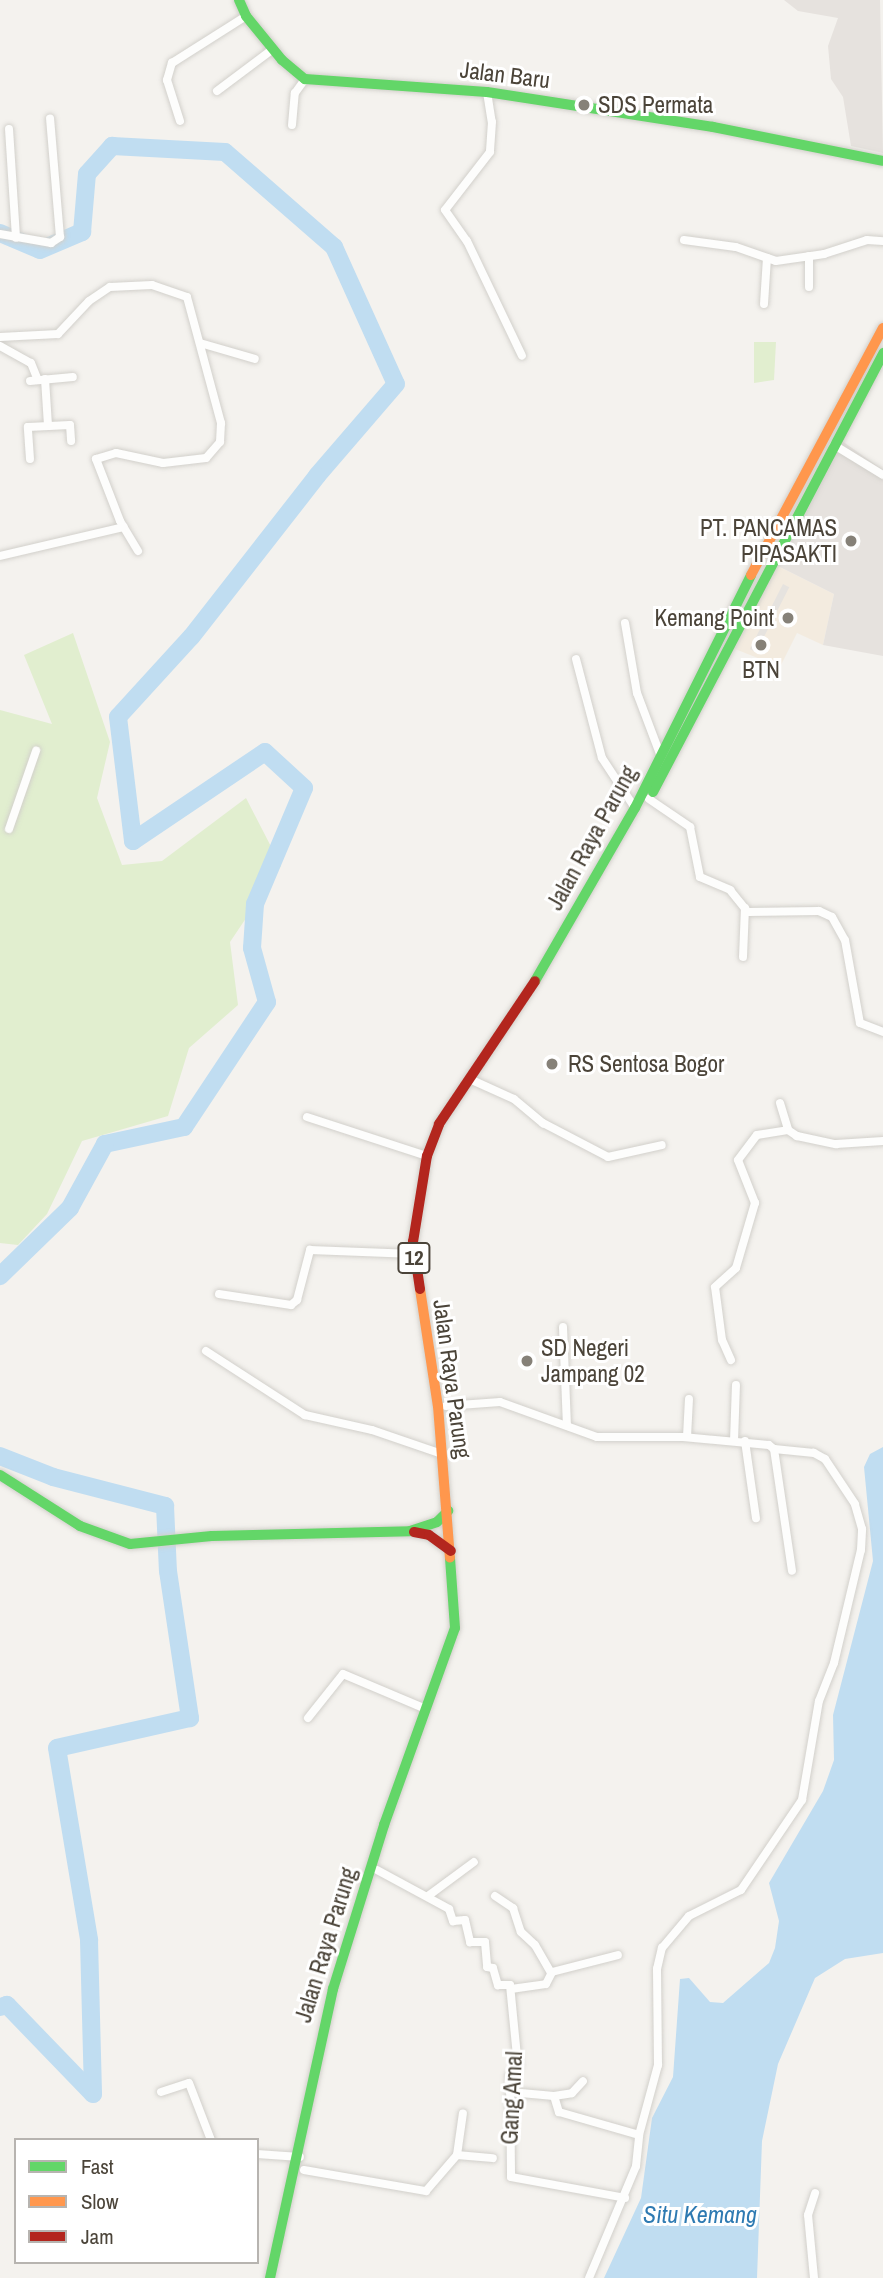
<!DOCTYPE html>
<style>
body{margin:0}
#map{position:relative;width:883px;height:2278px;overflow:hidden;background:#f4f2ee;font-family:"Archivo Narrow",sans-serif}
div>[style]{position:absolute}
[style*='--x']{left:calc(var(--x)*1px);top:calc(var(--y)*1px);width:calc(var(--w)*1px);rotate:calc(var(--a)*1deg)}
.commercial>*{inset:0;background:#f3ebdf}
.industrial>*{inset:0;background:#e6e2de}
.green>*{inset:0;background:#e1eecf}
.parking>*{inset:0;background:#e6e3df;transform-origin:0 0}
.water>*{inset:0;background:#c0ddf1}
.river>*{height:18px;margin:-9px;padding:0 9px;transform-origin:9px;border-radius:9px;background:#c0ddf1}
.roads{filter:drop-shadow(0 0 2px #d2d0cb) drop-shadow(0 0 2px #d2d0cb)}
.street>*{height:8px;margin:-4px;padding:0 4px;transform-origin:4px;border-radius:4px;background:#fdfdfc}
.fast>*{height:10px;margin:-5px;padding:0 5px;transform-origin:5px;border-radius:5px;background:#63d668}
.slow>*{height:10px;margin:-5px;padding:0 5px;transform-origin:5px;border-radius:5px;background:#ff974d}
.jam>*{height:10px;margin:-5px;padding:0 5px;transform-origin:5px;border-radius:5px;background:#b3261e}
.dots>*{width:19px;height:19px;translate:-50% -50%;box-sizing:border-box;border:4px solid #fff;border-radius:50%}
span{translate:-50% -50%;white-space:nowrap;text-align:center;line-height:1.15;-webkit-text-stroke:6px #fff;paint-order:stroke}
.shield-label span{padding:2px 5px;background:#fff;border:2px solid;border-radius:5px;-webkit-text-stroke-width:0}
.shield-label{font-size:21px;color:#4b4439;font-weight:700}
.street-label{font-size:23px;color:#4b4439}
.poi-label{font-size:23px;color:#4b4439}
.left{translate:0 -50%;text-align:left}
.right{translate:-100% -50%;text-align:right}
.water-label{font-size:24px;color:#2e7ab2;font-style:italic}
.legend{position:absolute;left:14px;top:2138px;width:245px;height:126px;box-sizing:border-box;background:#fff;border:2px solid #b7b4b0;margin:0;padding:9px 12px;list-style:none;font-size:21px;color:#4b4439}
.legend li{display:flex;align-items:center;gap:14px;height:35px}
.legend b{width:35px;border:2px solid #b7b4b0}
</style>
<div id="map">
<div class="commercial">
<div style="clip-path:polygon(776px 565px,834px 594px,823px 645px,797px 633px,780px 667px,730px 647px)"></div>
</div>
<div class="industrial">
<div style="clip-path:polygon(784px 0,880px 0,883px 153px,851px 146px,843px 97px,831px 79px,828px 46px,838px 18px,798px 11px)"></div>
<div style="clip-path:polygon(842px 441px,883px 470px,883px 656px,823px 645px,834px 594px,776px 565px)"></div>
</div>
<div class="green">
<div style="clip-path:polygon(754px 342px,776px 342px,774px 380px,754px 383px)"></div>
<div style="clip-path:polygon(73px 633px,110px 742px,97px 798px,122px 865px,162px 861px,246px 798px,281px 866px,230px 942px,238px 1005px,189px 1048px,168px 1116px,82px 1141px,47px 1214px,18px 1245px,0 1243px,0 710px,52px 724px,24px 655px)"></div>
</div>
<div class="parking">
<div style="left:783px;top:584px;width:7px;height:73px;rotate:27deg"></div>
</div>
<div class="water">
<div style="clip-path:polygon(883px 1447px,883px 1953px,845px 1959px,815px 1978px,778px 2064px,762px 2141px,757px 2278px,604px 2278px,641px 2198px,652px 2118px,673px 2077px,680px 1979px,689px 1978px,710px 2002px,723px 2003px,769px 1963px,775px 1948px,779px 1921px,769px 1883px,823px 1791px,834px 1760px,833px 1715px,873px 1561px,864px 1467px,870px 1454px)"></div>
</div>
<div class="river">
<div style="--x:0;--y:233;--w:43;--a:23"></div>
<div style="--x:40;--y:250;--w:46;--a:-23.2"></div>
<div style="--x:82;--y:232;--w:58;--a:-85.1"></div>
<div style="--x:87;--y:174;--w:38;--a:-48"></div>
<div style="--x:112;--y:146;--w:113;--a:3"></div>
<div style="--x:225;--y:152;--w:145;--a:41.1"></div>
<div style="--x:334;--y:247;--w:150;--a:65.7"></div>
<div style="--x:396;--y:384;--w:121;--a:130.7"></div>
<div style="--x:317;--y:476;--w:204;--a:128"></div>
<div style="--x:191;--y:637;--w:108;--a:132.4"></div>
<div style="--x:118;--y:717;--w:125;--a:83.1"></div>
<div style="--x:133;--y:841;--w:159;--a:-34"></div>
<div style="--x:265;--y:752;--w:53;--a:42.7"></div>
<div style="--x:304;--y:788;--w:126;--a:112.9"></div>
<div style="--x:255;--y:904;--w:44;--a:93.9"></div>
<div style="--x:252;--y:948;--w:56;--a:74.5"></div>
<div style="--x:267;--y:1002;--w:150;--a:123.6"></div>
<div style="--x:184;--y:1127;--w:81;--a:167.9"></div>
<div style="--x:105;--y:1144;--w:73;--a:118.7"></div>
<div style="--x:70;--y:1208;--w:98;--a:135.8"></div>
<div style="--x:0;--y:1456;--w:57;--a:21.6"></div>
<div style="--x:53;--y:1477;--w:116;--a:14.5"></div>
<div style="--x:165;--y:1506;--w:65;--a:87.4"></div>
<div style="--x:168;--y:1571;--w:149;--a:81.5"></div>
<div style="--x:190;--y:1718;--w:136;--a:167.3"></div>
<div style="--x:57;--y:1748;--w:195;--a:80.5"></div>
<div style="--x:89;--y:1940;--w:154;--a:88.5"></div>
<div style="--x:93;--y:2094;--w:124;--a:-134"></div>
<div style="--x:7;--y:2005;--w:7;--a:164"></div>
</div>
<div class="roads">
<div class="street">
<div style="--x:217;--y:91;--w:70;--a:-36.9"></div>
<div style="--x:487;--y:92;--w:30;--a:81"></div>
<div style="--x:492;--y:122;--w:30;--a:94"></div>
<div style="--x:490;--y:152;--w:73;--a:127.8"></div>
<div style="--x:445;--y:210;--w:38;--a:55"></div>
<div style="--x:467;--y:241;--w:127;--a:64.4"></div>
<div style="--x:180;--y:121;--w:43;--a:-107.6"></div>
<div style="--x:167;--y:80;--w:18;--a:-74"></div>
<div style="--x:172;--y:63;--w:88;--a:-32.4"></div>
<div style="--x:292;--y:125;--w:32;--a:-85"></div>
<div style="--x:295;--y:93;--w:17;--a:-54"></div>
<div style="--x:9;--y:129;--w:109;--a:86.3"></div>
<div style="--x:0;--y:234;--w:52;--a:10"></div>
<div style="--x:51;--y:243;--w:11;--a:-34"></div>
<div style="--x:60;--y:237;--w:119;--a:-94.8"></div>
<div style="--x:684;--y:240;--w:52;--a:7.7"></div>
<div style="--x:736;--y:247;--w:42;--a:19.3"></div>
<div style="--x:776;--y:261;--w:49;--a:-8.3"></div>
<div style="--x:824;--y:254;--w:45;--a:-18"></div>
<div style="--x:867;--y:240;--w:16;--a:4"></div>
<div style="--x:809;--y:256;--w:31;--a:90"></div>
<div style="--x:764;--y:304;--w:46;--a:-86.3"></div>
<div style="--x:0;--y:337;--w:58;--a:-3"></div>
<div style="--x:58;--y:334;--w:45;--a:-46.8"></div>
<div style="--x:89;--y:301;--w:25;--a:-34"></div>
<div style="--x:110;--y:287;--w:42;--a:-2.7"></div>
<div style="--x:152;--y:285;--w:37;--a:19"></div>
<div style="--x:187;--y:297;--w:131;--a:74.9"></div>
<div style="--x:221;--y:423;--w:19;--a:93"></div>
<div style="--x:220;--y:442;--w:21;--a:131"></div>
<div style="--x:206;--y:458;--w:43;--a:173.4"></div>
<div style="--x:163;--y:463;--w:48;--a:-168"></div>
<div style="--x:116;--y:453;--w:21;--a:163"></div>
<div style="--x:96;--y:459;--w:66;--a:68.8"></div>
<div style="--x:120;--y:521;--w:35;--a:59"></div>
<div style="--x:200;--y:343;--w:57;--a:16.2"></div>
<div style="--x:0;--y:346;--w:35;--a:29"></div>
<div style="--x:31;--y:363;--w:18;--a:68"></div>
<div style="--x:45;--y:379;--w:47;--a:86.3"></div>
<div style="--x:30;--y:381;--w:43;--a:-5.3"></div>
<div style="--x:834;--y:445;--w:57;--a:31.5"></div>
<div style="--x:30;--y:459;--w:32;--a:-94"></div>
<div style="--x:28;--y:427;--w:42;--a:-2.7"></div>
<div style="--x:70;--y:425;--w:16;--a:86"></div>
<div style="--x:0;--y:556;--w:127;--a:-13.2"></div>
<div style="--x:625;--y:623;--w:71;--a:80.3"></div>
<div style="--x:637;--y:693;--w:65;--a:69.3"></div>
<div style="--x:576;--y:659;--w:102;--a:75.3"></div>
<div style="--x:602;--y:758;--w:60;--a:56.6"></div>
<div style="--x:649;--y:799;--w:50;--a:34.3"></div>
<div style="--x:690;--y:827;--w:51;--a:78.7"></div>
<div style="--x:700;--y:877;--w:33;--a:23"></div>
<div style="--x:730;--y:890;--w:28;--a:51"></div>
<div style="--x:748;--y:912;--w:71;--a:-0.8"></div>
<div style="--x:819;--y:911;--w:14;--a:25"></div>
<div style="--x:832;--y:917;--w:26;--a:61"></div>
<div style="--x:845;--y:940;--w:84;--a:79.8"></div>
<div style="--x:860;--y:1023;--w:25;--a:21"></div>
<div style="--x:9;--y:829;--w:83;--a:-70.9"></div>
<div style="--x:743;--y:957;--w:49;--a:-87.7"></div>
<div style="--x:474;--y:1081;--w:44;--a:24.2"></div>
<div style="--x:514;--y:1099;--w:38;--a:40"></div>
<div style="--x:543;--y:1123;--w:73;--a:27.6"></div>
<div style="--x:608;--y:1157;--w:55;--a:-12.5"></div>
<div style="--x:780;--y:1103;--w:28;--a:73"></div>
<div style="--x:788;--y:1130;--w:11;--a:34"></div>
<div style="--x:797;--y:1136;--w:40;--a:12"></div>
<div style="--x:836;--y:1144;--w:47;--a:-3.7"></div>
<div style="--x:307;--y:1117;--w:126;--a:18"></div>
<div style="--x:219;--y:1294;--w:73;--a:8.7"></div>
<div style="--x:291;--y:1305;--w:8;--a:-40"></div>
<div style="--x:297;--y:1300;--w:52;--a:-75.4"></div>
<div style="--x:310;--y:1250;--w:104;--a:2.2"></div>
<div style="--x:563;--y:1327;--w:98;--a:87.7"></div>
<div style="--x:206;--y:1351;--w:118;--a:32.9"></div>
<div style="--x:305;--y:1415;--w:69;--a:12.6"></div>
<div style="--x:372;--y:1430;--w:74;--a:18.9"></div>
<div style="--x:731;--y:1360;--w:22;--a:-114"></div>
<div style="--x:722;--y:1340;--w:53;--a:-97.5"></div>
<div style="--x:715;--y:1287;--w:28;--a:-42"></div>
<div style="--x:736;--y:1268;--w:68;--a:-73.7"></div>
<div style="--x:755;--y:1203;--w:46;--a:-111.6"></div>
<div style="--x:738;--y:1160;--w:31;--a:-53"></div>
<div style="--x:757;--y:1135;--w:31;--a:-9"></div>
<div style="--x:446;--y:1406;--w:54;--a:-4.2"></div>
<div style="--x:500;--y:1402;--w:103;--a:19.8"></div>
<div style="--x:597;--y:1437;--w:86;--a:0"></div>
<div style="--x:683;--y:1437;--w:86;--a:5.3"></div>
<div style="--x:769;--y:1445;--w:6;--a:39"></div>
<div style="--x:774;--y:1449;--w:123;--a:81.6"></div>
<div style="--x:687;--y:1437;--w:38;--a:-87"></div>
<div style="--x:734;--y:1441;--w:56;--a:-88"></div>
<div style="--x:745;--y:1441;--w:78;--a:81.9"></div>
<div style="--x:308;--y:1718;--w:56;--a:-51.5"></div>
<div style="--x:343;--y:1674;--w:90;--a:22.9"></div>
<div style="--x:377;--y:1870;--w:82;--a:28.4"></div>
<div style="--x:449;--y:1909;--w:13;--a:72"></div>
<div style="--x:453;--y:1921;--w:12;--a:-5"></div>
<div style="--x:465;--y:1920;--w:23;--a:77"></div>
<div style="--x:470;--y:1942;--w:15;--a:0"></div>
<div style="--x:485;--y:1942;--w:25;--a:85"></div>
<div style="--x:487;--y:1967;--w:6;--a:9"></div>
<div style="--x:493;--y:1968;--w:18;--a:74"></div>
<div style="--x:498;--y:1985;--w:12;--a:0"></div>
<div style="--x:510;--y:1985;--w:81;--a:84.4"></div>
<div style="--x:518;--y:2066;--w:13;--a:129"></div>
<div style="--x:510;--y:2076;--w:101;--a:89.4"></div>
<div style="--x:511;--y:2177;--w:116;--a:10.4"></div>
<div style="--x:428;--y:1896;--w:57;--a:-36.5"></div>
<div style="--x:495;--y:1896;--w:22;--a:34"></div>
<div style="--x:513;--y:1908;--w:25;--a:72"></div>
<div style="--x:521;--y:1932;--w:19;--a:43"></div>
<div style="--x:535;--y:1945;--w:32;--a:60"></div>
<div style="--x:511;--y:1989;--w:35;--a:-8"></div>
<div style="--x:546;--y:1984;--w:13;--a:-63"></div>
<div style="--x:552;--y:1972;--w:68;--a:-14.4"></div>
<div style="--x:161;--y:2092;--w:29;--a:-18"></div>
<div style="--x:189;--y:2083;--w:61;--a:68.9"></div>
<div style="--x:510;--y:2092;--w:44;--a:5.2"></div>
<div style="--x:554;--y:2096;--w:17;--a:73"></div>
<div style="--x:559;--y:2112;--w:83;--a:16"></div>
<div style="--x:554;--y:2096;--w:18;--a:-9"></div>
<div style="--x:572;--y:2093;--w:16;--a:-47"></div>
<div style="--x:257;--y:2154;--w:43;--a:4"></div>
<div style="--x:457;--y:2155;--w:42;--a:-81.9"></div>
<div style="--x:304;--y:2170;--w:124;--a:9.8"></div>
<div style="--x:426;--y:2191;--w:48;--a:-49.3"></div>
<div style="--x:457;--y:2155;--w:36;--a:5"></div>
<div style="--x:589;--y:2278;--w:121;--a:-67.2"></div>
<div style="--x:636;--y:2166;--w:31;--a:-84"></div>
<div style="--x:639;--y:2135;--w:73;--a:-74.8"></div>
<div style="--x:658;--y:2065;--w:96;--a:-90.6"></div>
<div style="--x:657;--y:1969;--w:22;--a:-77"></div>
<div style="--x:662;--y:1948;--w:42;--a:-49.8"></div>
<div style="--x:689;--y:1916;--w:58;--a:-26.6"></div>
<div style="--x:741;--y:1890;--w:109;--a:-55.9"></div>
<div style="--x:802;--y:1800;--w:100;--a:-80.3"></div>
<div style="--x:819;--y:1701;--w:41;--a:-68.5"></div>
<div style="--x:834;--y:1663;--w:116;--a:-76.6"></div>
<div style="--x:861;--y:1550;--w:21;--a:-87"></div>
<div style="--x:862;--y:1529;--w:26;--a:-106"></div>
<div style="--x:855;--y:1504;--w:54;--a:-123.7"></div>
<div style="--x:825;--y:1459;--w:13;--a:-151"></div>
<div style="--x:814;--y:1453;--w:40;--a:-174.3"></div>
<div style="--x:814;--y:2278;--w:63;--a:-95.4"></div>
<div style="--x:808;--y:2215;--w:23;--a:-72"></div>
</div>
<div class="fast">
<div style="--x:239;--y:0;--w:17;--a:66"></div>
<div style="--x:246;--y:16;--w:57;--a:50.7"></div>
<div style="--x:282;--y:60;--w:30;--a:40"></div>
<div style="--x:305;--y:79;--w:182;--a:4.1"></div>
<div style="--x:487;--y:92;--w:229;--a:8.8"></div>
<div style="--x:713;--y:127;--w:173;--a:11.3"></div>
<div style="--x:653;--y:792;--w:496;--a:-62.3"></div>
<div style="--x:535;--y:981;--w:200;--a:-60"></div>
<div style="--x:635;--y:808;--w:260;--a:-63.5"></div>
<div style="--x:0;--y:1475;--w:95;--a:32.5"></div>
<div style="--x:80;--y:1526;--w:53;--a:19.8"></div>
<div style="--x:130;--y:1544;--w:82;--a:-5.6"></div>
<div style="--x:212;--y:1536;--w:198;--a:-1.4"></div>
<div style="--x:410;--y:1531;--w:28;--a:-18"></div>
<div style="--x:437;--y:1522;--w:16;--a:-45"></div>
<div style="--x:270;--y:2278;--w:296;--a:-77.7"></div>
<div style="--x:333;--y:1989;--w:172;--a:-72.7"></div>
<div style="--x:384;--y:1825;--w:209;--a:-70.2"></div>
<div style="--x:455;--y:1628;--w:70;--a:-94.1"></div>
</div>
<div class="slow">
<div style="--x:751;--y:575;--w:280;--a:-61.9"></div>
<div style="--x:420;--y:1289;--w:118;--a:81.3"></div>
<div style="--x:438;--y:1406;--w:152;--a:85.5"></div>
</div>
<div class="jam">
<div style="--x:420;--y:1289;--w:48;--a:-98.5"></div>
<div style="--x:413;--y:1242;--w:87;--a:-80.8"></div>
<div style="--x:427;--y:1156;--w:34;--a:-69"></div>
<div style="--x:439;--y:1124;--w:172;--a:-56.1"></div>
<div style="--x:414;--y:1532;--w:15;--a:11"></div>
<div style="--x:429;--y:1535;--w:27;--a:36"></div>
</div>
</div>
<div class="dots">
<div style="left:584px;top:105px;background:#868178"></div>
<div style="left:851px;top:541px;background:#868178"></div>
<div style="left:788px;top:618px;background:#868178"></div>
<div style="left:761px;top:645px;background:#868178"></div>
<div style="left:552px;top:1064px;background:#868178"></div>
<div style="left:527px;top:1361px;background:#868178"></div>
</div>
<div class="shield-label">
<span style="left:414px;top:1258px">12</span>
</div>
<div class="street-label">
<span style="left:505px;top:75px;rotate:7deg">Jalan Baru</span>
<span style="left:592px;top:838px;rotate:-61deg">Jalan Raya Parung</span>
<span style="left:452px;top:1379px;rotate:82deg">Jalan Raya Parung</span>
<span style="left:326px;top:1945px;rotate:-73deg">Jalan Raya Parung</span>
<span style="left:512px;top:2098px;rotate:-87deg">Gang Amal</span>
</div>
<div class="poi-label">
<span class="left" style="left:598px;top:105px">SDS Permata</span>
<span class="right" style="left:837px;top:541px">PT. PANCAMAS<br>PIPASAKTI</span>
<span class="right" style="left:774px;top:618px">Kemang Point</span>
<span style="left:761px;top:670px">BTN</span>
<span class="left" style="left:568px;top:1064px">RS Sentosa Bogor</span>
<span class="left" style="left:541px;top:1361px">SD Negeri<br>Jampang 02</span>
</div>
<div class="water-label">
<span style="left:700px;top:2215px">Situ Kemang</span>
</div>
<ul class="legend">
<li><b style="height:9px;background:#63d668"></b>Fast</li>
<li><b style="height:9px;background:#ff974d"></b>Slow</li>
<li><b style="height:9px;background:#b3261e"></b>Jam</li>
</ul>
</div>
